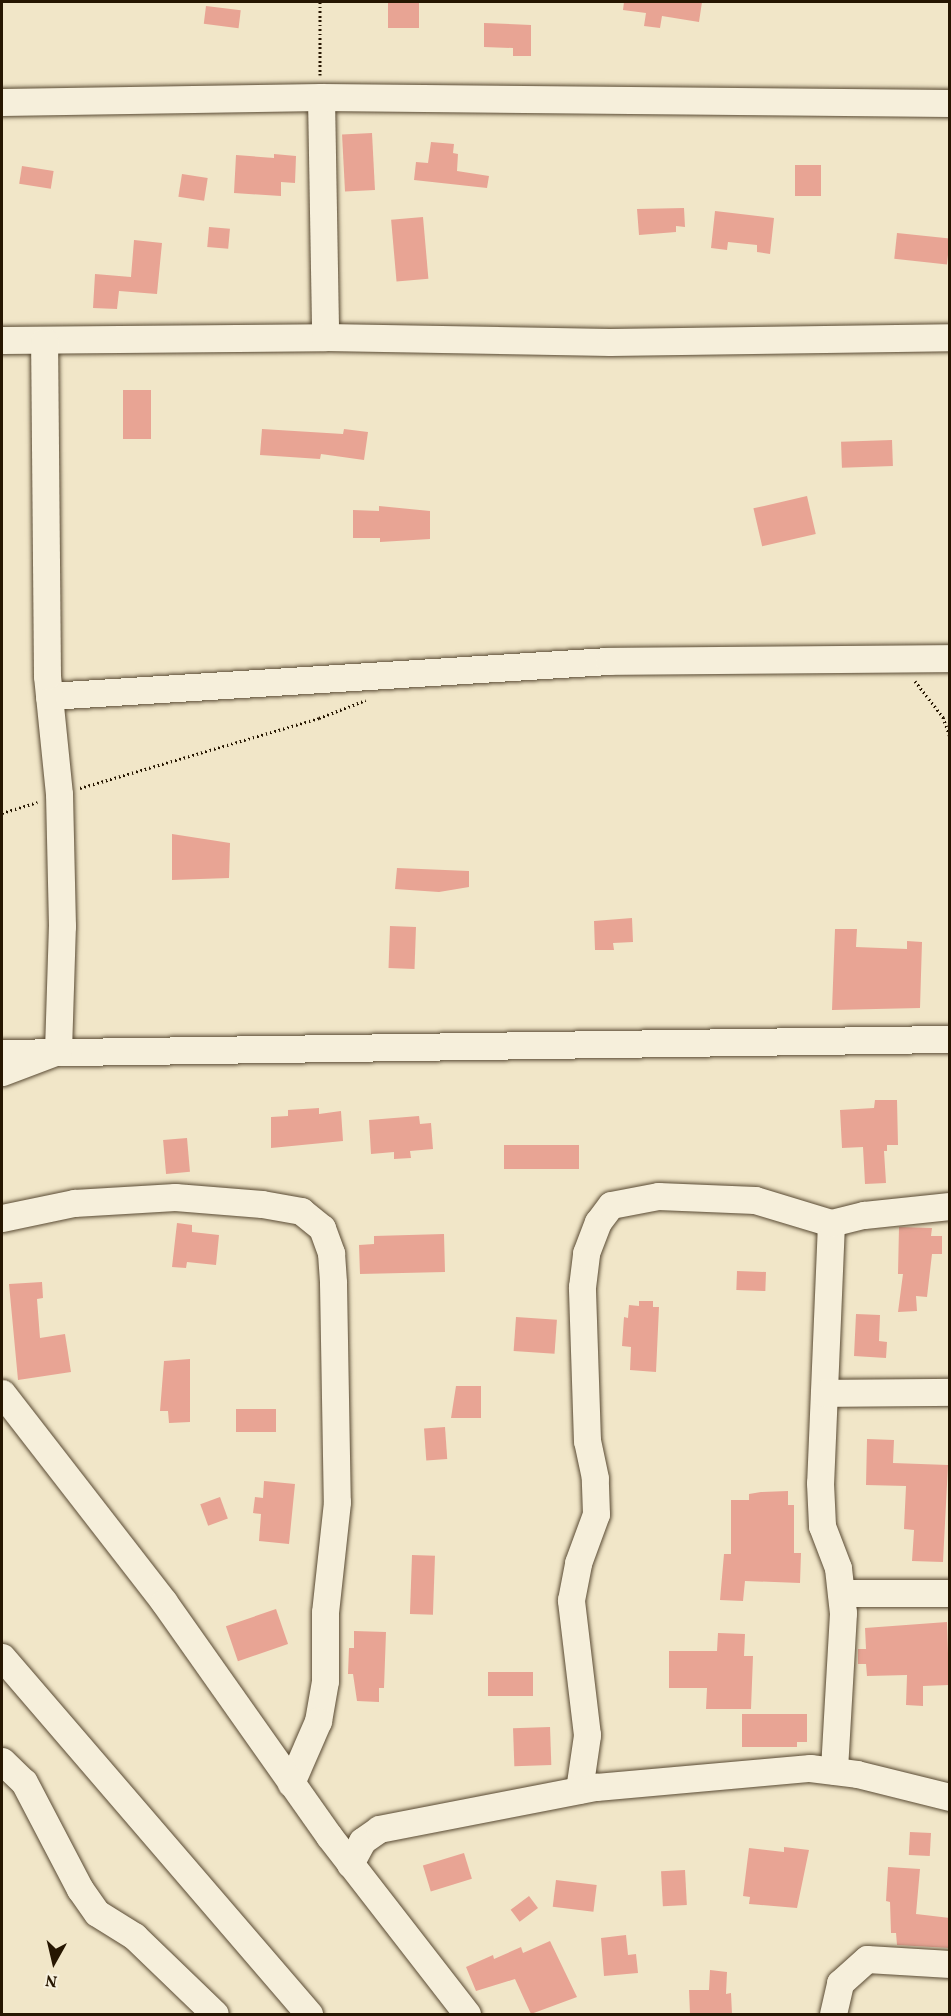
<!DOCTYPE html>
<style>
body{margin:0}
#map{position:relative;width:951px;height:2016px;overflow:hidden;background:#f1e6c8;font-family:Vollkorn,serif}
div>[style]{position:absolute}
[style*='--x']{left:calc(var(--x)*1px);top:calc(var(--y)*1px);width:calc(var(--w)*1px);rotate:calc(var(--a)*1deg)}
.building>*{inset:0;background:#e8a494;transform-origin:0 0}
.path>*{height:3px;margin-top:-1.5px;transform-origin:0;background:repeating-linear-gradient(90deg,#261601 0 1.5px,transparent 0 4.5px)}
.roads{filter:drop-shadow(0 0 2px #594a33) drop-shadow(0 0 2px #594a33)}
.minor>*{height:27px;margin:-13.5px;padding:0 13.5px;transform-origin:13.5px;border-radius:13.5px;background:#f6efdb}
span{translate:-50% -50%;white-space:nowrap;text-align:center;line-height:1.15;-webkit-text-stroke:6px #f6efdb;paint-order:stroke}
.frame{position:absolute;inset:0;border:3px solid #261601;pointer-events:none}
.north{position:absolute;left:24px;top:1932px;width:60px;height:60px;-webkit-text-stroke:4px #f6efdb;paint-order:stroke;rotate:188deg;font-size:16px;font-weight:700;line-height:24px;text-align:center;color:#261601}
.north::after{content:'';display:block;margin:auto;width:21px;height:27px;background:#261601;clip-path:polygon(50% 0,100% 100%,50% 72%,0 100%)}
</style>
<div id="map">
<div class="building">
<div style="left:388px;top:2px;width:31px;height:26px"></div>
<div style="clip-path:polygon(624px 2px,702px 2px,699px 22px,662px 16px,660px 28px,644px 26px,646px 13px,623px 10px)"></div>
<div style="left:206px;top:6px;width:35px;height:18px;rotate:7deg"></div>
<div style="clip-path:polygon(484px 23px,531px 25px,531px 56px,513px 56px,513px 48px,484px 47px)"></div>
<div style="left:372px;top:133px;width:57px;height:30px;rotate:87deg"></div>
<div style="clip-path:polygon(431px 142px,454px 144px,453px 153px,458px 154px,457px 171px,489px 176px,487px 188px,414px 180px,416px 162px,428px 163px)"></div>
<div style="clip-path:polygon(274px 154px,296px 156px,295px 183px,281px 182px,281px 196px,234px 193px,236px 155px,274px 158px)"></div>
<div style="left:795px;top:165px;width:26px;height:31px"></div>
<div style="left:22px;top:166px;width:32px;height:18px;rotate:9deg"></div>
<div style="left:182px;top:174px;width:26px;height:23px;rotate:9deg"></div>
<div style="clip-path:polygon(684px 208px,685px 227px,676px 226px,676px 232px,639px 235px,637px 209px)"></div>
<div style="clip-path:polygon(715px 211px,774px 218px,770px 254px,757px 252px,757px 245px,728px 242px,727px 250px,711px 248px)"></div>
<div style="left:423px;top:217px;width:62px;height:32px;rotate:85deg"></div>
<div style="left:209px;top:227px;width:21px;height:20px;rotate:5deg"></div>
<div style="left:897px;top:233px;width:53px;height:26px;rotate:6deg"></div>
<div style="clip-path:polygon(134px 240px,162px 243px,157px 294px,119px 291px,117px 309px,93px 308px,95px 274px,131px 277px)"></div>
<div style="left:123px;top:390px;width:28px;height:49px"></div>
<div style="clip-path:polygon(262px 429px,343px 434px,344px 429px,368px 432px,364px 460px,321px 454px,320px 459px,260px 455px)"></div>
<div style="left:892px;top:440px;width:26px;height:51px;rotate:88deg"></div>
<div style="left:807px;top:496px;width:39px;height:55px;rotate:77deg"></div>
<div style="clip-path:polygon(379px 506px,430px 511px,430px 539px,380px 542px,380px 538px,353px 538px,353px 510px,379px 511px)"></div>
<div style="clip-path:polygon(172px 834px,230px 843px,229px 878px,172px 880px)"></div>
<div style="clip-path:polygon(397px 868px,469px 871px,469px 887px,439px 892px,395px 889px)"></div>
<div style="clip-path:polygon(632px 918px,633px 942px,613px 943px,614px 950px,595px 950px,594px 921px)"></div>
<div style="left:390px;top:926px;width:26px;height:42px;rotate:2deg"></div>
<div style="clip-path:polygon(835px 929px,857px 929px,856px 947px,907px 949px,907px 941px,922px 942px,920px 1008px,832px 1010px)"></div>
<div style="clip-path:polygon(875px 1100px,897px 1100px,898px 1145px,887px 1145px,887px 1151px,884px 1151px,886px 1183px,865px 1184px,863px 1147px,842px 1148px,840px 1110px,874px 1108px)"></div>
<div style="clip-path:polygon(319px 1108px,319px 1114px,341px 1111px,343px 1141px,271px 1148px,271px 1117px,288px 1116px,288px 1110px)"></div>
<div style="clip-path:polygon(419px 1116px,420px 1124px,431px 1123px,433px 1149px,410px 1151px,411px 1158px,394px 1159px,394px 1152px,371px 1154px,369px 1120px)"></div>
<div style="left:187px;top:1138px;width:34px;height:24px;rotate:85deg"></div>
<div style="left:504px;top:1145px;width:75px;height:24px"></div>
<div style="clip-path:polygon(177px 1223px,192px 1225px,192px 1232px,219px 1235px,216px 1265px,187px 1262px,186px 1268px,172px 1267px)"></div>
<div style="clip-path:polygon(899px 1227px,932px 1228px,931px 1236px,942px 1236px,942px 1254px,932px 1254px,927px 1297px,916px 1296px,917px 1311px,898px 1312px,903px 1274px,898px 1274px)"></div>
<div style="clip-path:polygon(444px 1234px,445px 1272px,360px 1274px,359px 1245px,374px 1244px,374px 1236px)"></div>
<div style="left:737px;top:1271px;width:29px;height:19px;rotate:2deg"></div>
<div style="clip-path:polygon(42px 1282px,43px 1298px,37px 1299px,40px 1338px,65px 1334px,71px 1372px,18px 1380px,9px 1284px)"></div>
<div style="clip-path:polygon(639px 1301px,653px 1301px,653px 1307px,659px 1307px,656px 1372px,630px 1370px,631px 1347px,622px 1346px,624px 1317px,628px 1318px,629px 1305px,639px 1306px)"></div>
<div style="clip-path:polygon(856px 1314px,880px 1315px,879px 1341px,887px 1342px,886px 1358px,854px 1356px)"></div>
<div style="left:516px;top:1317px;width:41px;height:34px;rotate:4deg"></div>
<div style="clip-path:polygon(190px 1359px,190px 1422px,169px 1423px,168px 1411px,160px 1411px,164px 1361px)"></div>
<div style="clip-path:polygon(456px 1386px,481px 1386px,481px 1418px,451px 1418px)"></div>
<div style="left:236px;top:1409px;width:40px;height:23px"></div>
<div style="left:445px;top:1427px;width:32px;height:21px;rotate:86deg"></div>
<div style="clip-path:polygon(867px 1439px,894px 1440px,893px 1463px,948px 1465px,943px 1562px,912px 1561px,914px 1530px,904px 1529px,906px 1486px,866px 1485px)"></div>
<div style="clip-path:polygon(264px 1481px,295px 1484px,289px 1544px,259px 1541px,261px 1514px,253px 1513px,255px 1497px,263px 1498px)"></div>
<div style="clip-path:polygon(788px 1491px,788px 1505px,794px 1505px,794px 1553px,801px 1553px,800px 1583px,745px 1581px,743px 1601px,720px 1600px,724px 1554px,731px 1554px,731px 1500px,749px 1500px,749px 1494px,761px 1492px)"></div>
<div style="left:220px;top:1497px;width:23px;height:21px;rotate:70deg"></div>
<div style="left:412px;top:1555px;width:23px;height:59px;rotate:2deg"></div>
<div style="left:276px;top:1609px;width:37px;height:53px;rotate:71deg"></div>
<div style="clip-path:polygon(947px 1622px,949px 1685px,923px 1686px,923px 1706px,906px 1705px,907px 1675px,867px 1676px,866px 1664px,858px 1664px,858px 1649px,866px 1649px,865px 1628px)"></div>
<div style="clip-path:polygon(354px 1631px,386px 1632px,384px 1688px,379px 1688px,379px 1702px,357px 1701px,353px 1674px,348px 1674px,349px 1648px,354px 1648px)"></div>
<div style="clip-path:polygon(718px 1633px,745px 1634px,744px 1656px,753px 1656px,751px 1709px,706px 1709px,707px 1688px,669px 1688px,669px 1651px,717px 1651px)"></div>
<div style="left:488px;top:1672px;width:45px;height:24px"></div>
<div style="clip-path:polygon(742px 1714px,807px 1714px,807px 1742px,797px 1742px,797px 1747px,742px 1747px)"></div>
<div style="left:550px;top:1727px;width:38px;height:37px;rotate:88deg"></div>
<div style="left:910px;top:1832px;width:21px;height:23px;rotate:3deg"></div>
<div style="clip-path:polygon(784px 1847px,809px 1850px,797px 1908px,749px 1904px,750px 1897px,743px 1896px,749px 1848px,784px 1852px)"></div>
<div style="left:464px;top:1853px;width:27px;height:43px;rotate:73deg"></div>
<div style="clip-path:polygon(888px 1867px,920px 1869px,916px 1914px,950px 1918px,950px 1948px,897px 1945px,896px 1933px,891px 1933px,890px 1902px,886px 1901px)"></div>
<div style="left:685px;top:1870px;width:35px;height:24px;rotate:87deg"></div>
<div style="left:556px;top:1880px;width:41px;height:27px;rotate:7deg"></div>
<div style="left:529px;top:1896px;width:15px;height:23px;rotate:53deg"></div>
<div style="clip-path:polygon(626px 1935px,628px 1955px,636px 1954px,638px 1973px,604px 1976px,601px 1938px)"></div>
<div style="clip-path:polygon(550px 1941px,577px 1997px,531px 2014px,515px 1979px,476px 1991px,466px 1967px,493px 1955px,494px 1959px,521px 1947px,523px 1953px)"></div>
<div style="clip-path:polygon(710px 1970px,727px 1972px,726px 1994px,731px 1993px,732px 2014px,690px 2014px,689px 1990px,709px 1990px)"></div>
</div>
<div class="path">
<div style="--x:320;--y:2;--w:73;--a:90"></div>
<div style="--x:915;--y:681;--w:46;--a:52.1"></div>
<div style="--x:943;--y:717;--w:21;--a:71"></div>
<div style="--x:80;--y:788;--w:249;--a:-16.3"></div>
<div style="--x:319;--y:718;--w:50;--a:-21"></div>
<div style="--x:2;--y:813;--w:37;--a:-17"></div>
</div>
<div class="roads">
<div class="minor">
<div style="--x:321;--y:97;--w:240;--a:89"></div>
<div style="--x:2;--y:102;--w:319;--a:-0.9"></div>
<div style="--x:321;--y:97;--w:629;--a:0.55"></div>
<div style="--x:2;--y:340;--w:323;--a:-0.5"></div>
<div style="--x:325;--y:337;--w:285;--a:1"></div>
<div style="--x:610;--y:342;--w:340;--a:-0.8"></div>
<div style="--x:49;--y:696;--w:561;--a:-3.58"></div>
<div style="--x:609;--y:661;--w:341;--a:-0.5"></div>
<div style="--x:2;--y:1053;--w:948;--a:-0.85"></div>
<div style="--x:2;--y:1072;--w:60;--a:-20.6"></div>
<div style="--x:58;--y:1051;--w:125;--a:-88.2"></div>
<div style="--x:62;--y:926;--w:132;--a:-91.3"></div>
<div style="--x:59;--y:794;--w:119;--a:-95.8"></div>
<div style="--x:47;--y:676;--w:335;--a:-90.5"></div>
<div style="--x:2;--y:1218;--w:74;--a:-11.8"></div>
<div style="--x:74;--y:1203;--w:101;--a:-3.4"></div>
<div style="--x:175;--y:1197;--w:87;--a:4.6"></div>
<div style="--x:262;--y:1204;--w:40;--a:10"></div>
<div style="--x:301;--y:1211;--w:27;--a:39"></div>
<div style="--x:322;--y:1228;--w:27;--a:70"></div>
<div style="--x:331;--y:1253;--w:30;--a:86"></div>
<div style="--x:333;--y:1283;--w:219;--a:89"></div>
<div style="--x:337;--y:1502;--w:111;--a:96.2"></div>
<div style="--x:325;--y:1612;--w:69;--a:90"></div>
<div style="--x:325;--y:1681;--w:41;--a:99.9"></div>
<div style="--x:318;--y:1721;--w:68;--a:113.5"></div>
<div style="--x:831;--y:1223;--w:260;--a:92.4"></div>
<div style="--x:820;--y:1483;--w:43;--a:87.3"></div>
<div style="--x:822;--y:1526;--w:45;--a:69.1"></div>
<div style="--x:838;--y:1568;--w:45;--a:83.7"></div>
<div style="--x:843;--y:1613;--w:158;--a:93.3"></div>
<div style="--x:2;--y:1393;--w:264;--a:52.2"></div>
<div style="--x:164;--y:1602;--w:286;--a:54.8"></div>
<div style="--x:329;--y:1836;--w:225;--a:52.2"></div>
<div style="--x:824;--y:1393;--w:126;--a:-0.5"></div>
<div style="--x:841;--y:1593;--w:109;--a:0"></div>
<div style="--x:2;--y:1657;--w:471;--a:49.3"></div>
<div style="--x:2;--y:1761;--w:30;--a:44"></div>
<div style="--x:24;--y:1782;--w:121;--a:62.4"></div>
<div style="--x:80;--y:1889;--w:29;--a:55"></div>
<div style="--x:97;--y:1913;--w:44;--a:31.9"></div>
<div style="--x:134;--y:1936;--w:112;--a:43.9"></div>
<div style="--x:579;--y:1790;--w:56;--a:-81.7"></div>
<div style="--x:587;--y:1735;--w:136;--a:-96.8"></div>
<div style="--x:571;--y:1600;--w:38;--a:-79"></div>
<div style="--x:578;--y:1563;--w:52;--a:-69.8"></div>
<div style="--x:596;--y:1514;--w:36;--a:-92"></div>
<div style="--x:595;--y:1478;--w:38;--a:-102"></div>
<div style="--x:587;--y:1441;--w:154;--a:-91.9"></div>
<div style="--x:582;--y:1287;--w:34;--a:-83"></div>
<div style="--x:586;--y:1253;--w:33;--a:-69"></div>
<div style="--x:598;--y:1222;--w:21;--a:-53"></div>
<div style="--x:611;--y:1205;--w:48;--a:-10.8"></div>
<div style="--x:658;--y:1196;--w:97;--a:2.4"></div>
<div style="--x:755;--y:1200;--w:79;--a:16.8"></div>
<div style="--x:831;--y:1223;--w:34;--a:-14"></div>
<div style="--x:864;--y:1215;--w:86;--a:-6"></div>
<div style="--x:350;--y:1864;--w:26;--a:-62"></div>
<div style="--x:362;--y:1841;--w:21;--a:-35"></div>
<div style="--x:379;--y:1829;--w:221;--a:-11"></div>
<div style="--x:596;--y:1787;--w:215;--a:-5.1"></div>
<div style="--x:810;--y:1768;--w:47;--a:7.3"></div>
<div style="--x:857;--y:1774;--w:96;--a:13.9"></div>
<div style="--x:833;--y:2014;--w:32;--a:-77"></div>
<div style="--x:840;--y:1983;--w:36;--a:-42"></div>
<div style="--x:867;--y:1959;--w:83;--a:3.4"></div>
</div>
</div>
<div class="frame"></div>
<div class="north">N</div>
</div>
